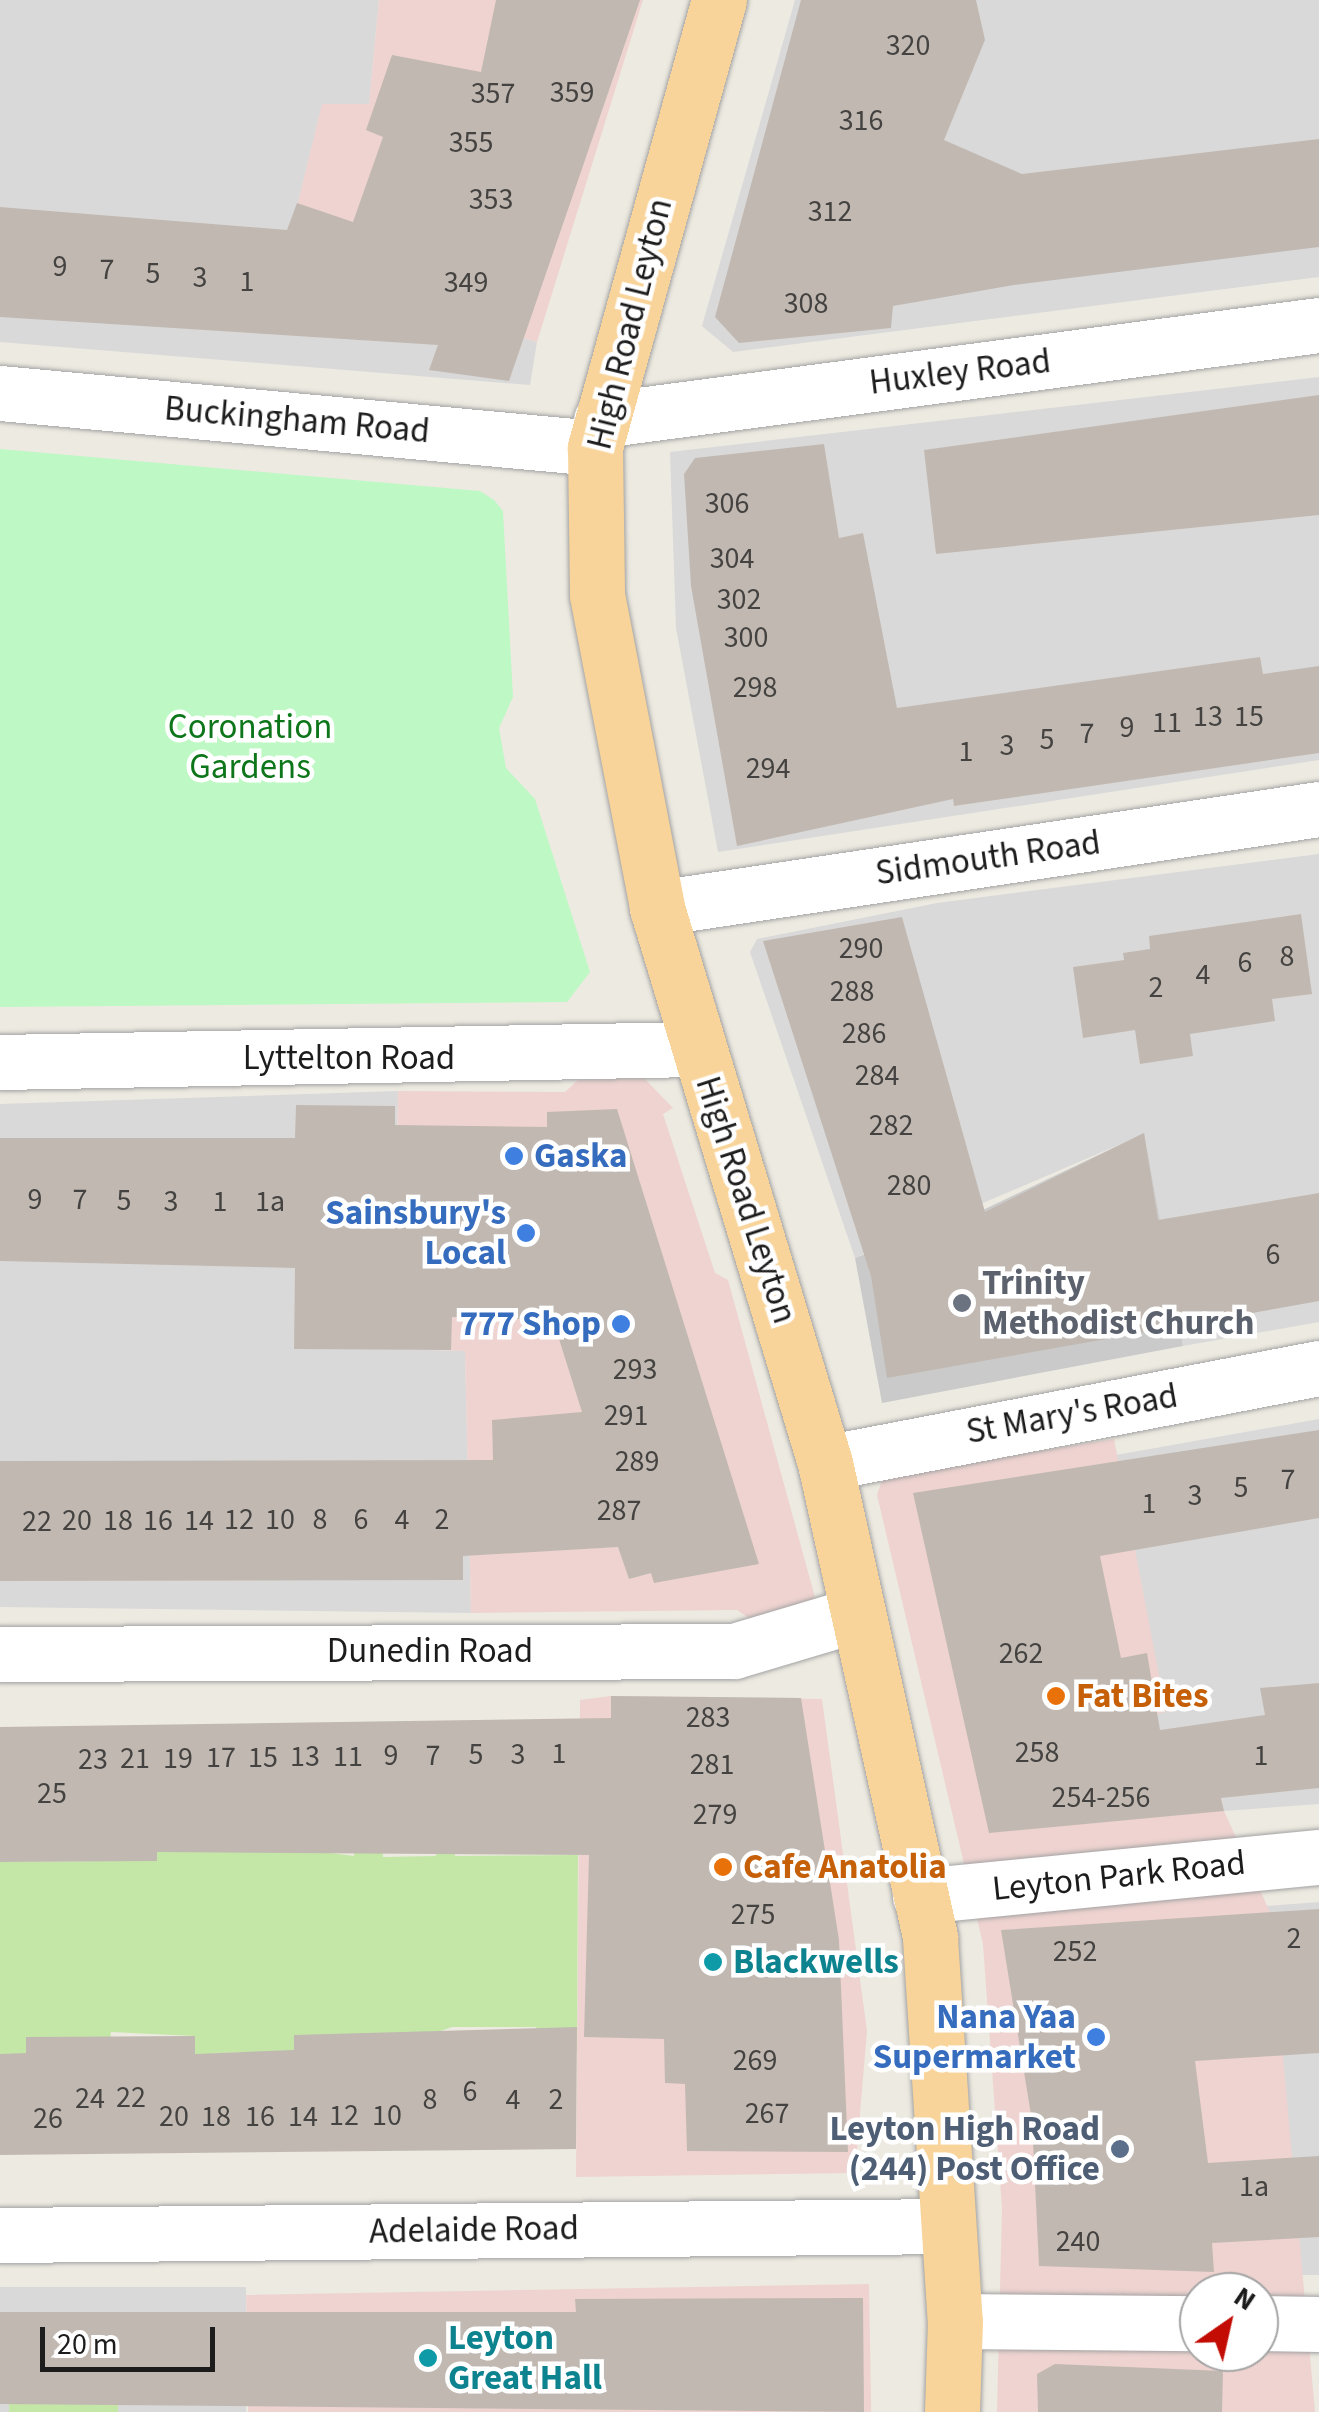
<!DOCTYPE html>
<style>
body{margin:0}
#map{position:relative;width:1319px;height:2412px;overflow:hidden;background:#edeae1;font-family:"Source Sans 3",sans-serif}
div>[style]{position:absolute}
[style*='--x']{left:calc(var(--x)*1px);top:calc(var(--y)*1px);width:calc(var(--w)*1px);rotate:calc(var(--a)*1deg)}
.residential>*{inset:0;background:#dad9d9;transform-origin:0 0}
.commercial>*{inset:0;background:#eed3d0;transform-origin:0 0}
.religious>*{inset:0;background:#cacaca}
.grass>*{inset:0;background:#c4e7a8}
.park>*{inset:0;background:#bef8c5}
.building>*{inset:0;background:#c1b9b1}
.roads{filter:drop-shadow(0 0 2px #a3a3a3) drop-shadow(0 0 2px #a3a3a3)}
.minor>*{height:55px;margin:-27.5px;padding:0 27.5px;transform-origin:27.5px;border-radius:27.5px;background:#fff}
.major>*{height:55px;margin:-27.5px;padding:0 27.5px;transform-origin:27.5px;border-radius:27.5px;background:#f9d49a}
.dots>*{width:28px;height:28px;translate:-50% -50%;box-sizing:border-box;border:5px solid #fff;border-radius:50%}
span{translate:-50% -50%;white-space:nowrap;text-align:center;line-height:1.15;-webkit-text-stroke:9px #fff;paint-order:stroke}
.number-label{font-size:30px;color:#454341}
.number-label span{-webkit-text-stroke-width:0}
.street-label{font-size:35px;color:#1c1c1c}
.park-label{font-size:35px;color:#0d761a}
.shop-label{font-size:35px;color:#366cbe;font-weight:700}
.left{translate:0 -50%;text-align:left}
.right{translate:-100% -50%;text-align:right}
.worship-label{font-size:35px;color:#5b616d;font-weight:700}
.food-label{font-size:35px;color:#c56008;font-weight:700}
.culture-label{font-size:35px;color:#0d838f;font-weight:700}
.service-label{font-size:35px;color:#4e5e75;font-weight:700}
.north{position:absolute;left:1179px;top:2272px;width:100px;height:100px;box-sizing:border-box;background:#fff;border:2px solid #a4a4a4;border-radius:50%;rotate:34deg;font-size:28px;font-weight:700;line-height:40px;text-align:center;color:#1c1c1c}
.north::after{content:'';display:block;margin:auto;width:35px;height:45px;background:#c30c04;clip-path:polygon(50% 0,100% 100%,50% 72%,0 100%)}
.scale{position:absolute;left:40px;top:2327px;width:175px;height:45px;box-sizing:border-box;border:5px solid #1c1c1c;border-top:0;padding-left:12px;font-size:30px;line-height:35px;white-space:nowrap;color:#1c1c1c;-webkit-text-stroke:8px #fff;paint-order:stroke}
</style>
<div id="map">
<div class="residential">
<div style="clip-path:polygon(0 0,379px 0,369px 105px,322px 105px,282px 268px,537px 342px,530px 385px,0 342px)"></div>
<div style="clip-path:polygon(795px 0,1319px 0,1319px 277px,733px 352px,702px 326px)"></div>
<div style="clip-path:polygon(1319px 377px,1319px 760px,718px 852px,676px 628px,670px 452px)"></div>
<div style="clip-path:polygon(1319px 854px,1319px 1322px,1183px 1346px,1144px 1134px,855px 1258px,750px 952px,757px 939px,937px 903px)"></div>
<div style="clip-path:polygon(398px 1091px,394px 1349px,465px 1351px,471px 1613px,0 1607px,0 1104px)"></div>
<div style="clip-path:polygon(1319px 1419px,1319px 1804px,1224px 1811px,1214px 1760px,1167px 1764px,1155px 1714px,1165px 1711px,1116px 1455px)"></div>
<div style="clip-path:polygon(1319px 1902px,1319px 2275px,1302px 2275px,1266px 1906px)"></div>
<div style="left:0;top:2287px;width:246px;height:125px"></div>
</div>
<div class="commercial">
<div style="clip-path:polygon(379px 0,643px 0,537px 342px,282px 268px,322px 104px,369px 104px)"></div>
<div style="clip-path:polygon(644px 1078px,673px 1108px,663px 1114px,715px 1273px,728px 1280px,816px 1601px,758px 1624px,737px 1610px,471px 1613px,465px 1351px,394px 1349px,398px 1091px,565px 1092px,578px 1080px)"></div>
<div style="clip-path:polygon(evenodd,1114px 1439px,1166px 1712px,1156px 1714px,1167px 1764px,1214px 1760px,1224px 1811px,1270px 1912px,1315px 2412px,997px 2412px,1002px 2208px,983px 1944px,877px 1495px,883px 1477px,1114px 1439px,1199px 2292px,1259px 2292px,1259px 2352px,1199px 2352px,1199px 2292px)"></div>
<div style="clip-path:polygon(611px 1696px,822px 1699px,867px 2031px,855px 2173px,576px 2177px,580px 1700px)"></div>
<div style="left:869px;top:2284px;width:128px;height:623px;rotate:89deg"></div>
</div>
<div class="religious">
<div style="clip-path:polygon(1144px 1133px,1183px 1346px,882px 1403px,855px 1258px,985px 1209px)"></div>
</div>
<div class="grass">
<div style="clip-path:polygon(436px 1791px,454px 1828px,455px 1856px,578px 1855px,577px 2051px,536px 2050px,536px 2027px,452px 2027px,294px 2082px,265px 2052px,213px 2053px,212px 2082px,195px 2082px,194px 2036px,111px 2032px,110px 2043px,27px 2084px,0 2054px,0 1862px,115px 1861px,157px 1830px,354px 1856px,353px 1792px,381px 1792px,383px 1857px,436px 1856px)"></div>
<div style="clip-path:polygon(118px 2400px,118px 2412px,9px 2412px,9px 2404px,30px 2401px)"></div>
</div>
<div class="park">
<div style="clip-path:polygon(0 449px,480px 491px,494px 500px,503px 511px,513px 697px,499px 728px,506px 768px,535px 799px,590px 972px,567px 1002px,0 1007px)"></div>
</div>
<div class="building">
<div style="clip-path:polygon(496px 0,640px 0,509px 381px,429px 370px,438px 345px,0 317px,0 207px,287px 230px,297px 203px,353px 222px,383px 137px,366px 130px,392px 55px,481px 72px)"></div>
<div style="clip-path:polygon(801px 0,976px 0,985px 40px,944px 140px,1022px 174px,1319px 139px,1319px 247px,1014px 285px,893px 306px,891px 328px,739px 343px,715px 317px)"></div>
<div style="clip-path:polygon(1319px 395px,1319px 515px,936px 554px,924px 450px)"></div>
<div style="clip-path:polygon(824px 444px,839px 538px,863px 533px,897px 708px,1260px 657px,1263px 674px,1319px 666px,1319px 753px,954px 806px,953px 799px,737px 846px,691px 586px,684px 474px,695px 458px)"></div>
<div style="clip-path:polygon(1301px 914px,1312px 994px,1272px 999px,1275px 1021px,1190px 1034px,1193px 1056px,1140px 1064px,1135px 1030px,1083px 1038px,1073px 967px,1124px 960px,1123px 953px,1150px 949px,1149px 936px)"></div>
<div style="clip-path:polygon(902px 917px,985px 1212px,1144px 1133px,1158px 1220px,1319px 1193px,1319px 1301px,887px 1378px,871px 1276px,763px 941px)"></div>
<div style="clip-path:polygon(296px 1105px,395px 1106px,395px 1125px,547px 1127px,547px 1112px,617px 1109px,759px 1564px,654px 1583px,651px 1573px,629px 1579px,618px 1547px,463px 1556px,463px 1580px,0 1581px,0 1461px,493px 1460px,492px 1420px,582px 1412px,553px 1320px,452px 1317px,451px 1350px,294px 1349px,295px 1268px,0 1261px,0 1138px,295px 1138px)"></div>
<div style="clip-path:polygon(1319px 1430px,1319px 1518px,1100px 1556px,1121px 1658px,1147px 1653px,1160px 1730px,1265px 1715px,1260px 1688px,1319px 1683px,1319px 1788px,1221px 1798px,1224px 1811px,989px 1833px,913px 1493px)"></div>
<div style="clip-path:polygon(611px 1696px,801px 1698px,839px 1940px,848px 2152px,687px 2151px,685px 2084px,665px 2083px,664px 2039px,584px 2037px,589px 1855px,157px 1852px,157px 1861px,0 1862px,0 1727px,611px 1718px)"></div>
<div style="clip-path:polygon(1319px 1909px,1319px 2053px,1195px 2061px,1208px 2163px,1319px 2156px,1319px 2237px,1212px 2243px,1214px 2272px,1039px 2266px,1032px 2121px,1001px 1930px)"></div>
<div style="clip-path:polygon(577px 2027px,576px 2149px,0 2155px,0 2054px,26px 2053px,26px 2037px,195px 2036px,195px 2054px,294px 2050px,294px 2035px)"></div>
<div style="clip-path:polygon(863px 2298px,864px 2412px,0 2404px,0 2312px,576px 2312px,575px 2299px)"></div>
<div style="clip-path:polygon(1055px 2364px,1223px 2371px,1222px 2412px,1038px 2412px,1037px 2374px)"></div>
</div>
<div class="roads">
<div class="minor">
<div style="--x:0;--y:393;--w:598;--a:5.28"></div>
<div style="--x:601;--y:420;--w:724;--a:-7.54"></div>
<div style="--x:657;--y:908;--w:669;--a:-8.51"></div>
<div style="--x:0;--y:1062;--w:698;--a:-1.07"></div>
<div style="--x:825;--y:1463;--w:503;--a:-10.89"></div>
<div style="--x:0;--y:1654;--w:734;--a:-0.23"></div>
<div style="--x:734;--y:1651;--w:126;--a:-16.6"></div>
<div style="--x:920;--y:1896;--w:401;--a:-5.6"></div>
<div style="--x:0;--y:2235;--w:948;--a:-0.54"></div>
<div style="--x:955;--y:2321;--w:244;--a:0.5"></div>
<div style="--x:1259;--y:2323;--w:60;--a:1"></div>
</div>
<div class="major">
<div style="--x:719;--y:0;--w:465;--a:105.5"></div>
<div style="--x:595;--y:448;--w:147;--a:89.2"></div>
<div style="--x:597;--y:595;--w:319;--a:79.1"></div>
<div style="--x:657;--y:908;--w:580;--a:73.16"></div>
<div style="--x:825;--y:1463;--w:486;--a:77.5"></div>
<div style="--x:930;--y:1938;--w:384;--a:86.3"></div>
<div style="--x:955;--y:2321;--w:91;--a:91.9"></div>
</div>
</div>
<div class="dots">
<div style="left:514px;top:1156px;background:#3f7fe0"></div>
<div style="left:526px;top:1233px;background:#3f7fe0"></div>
<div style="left:962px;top:1303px;background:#6b7280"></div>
<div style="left:621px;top:1324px;background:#3f7fe0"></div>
<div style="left:1056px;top:1696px;background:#e8710a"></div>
<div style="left:723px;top:1867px;background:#e8710a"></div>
<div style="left:713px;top:1962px;background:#0f9aa8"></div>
<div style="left:1096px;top:2037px;background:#3f7fe0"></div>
<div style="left:1120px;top:2149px;background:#5c6f8a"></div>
<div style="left:428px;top:2358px;background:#0f9aa8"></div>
</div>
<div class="number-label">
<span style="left:908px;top:46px">320</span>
<span style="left:572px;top:93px">359</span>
<span style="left:493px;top:94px">357</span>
<span style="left:861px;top:121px">316</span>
<span style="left:471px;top:143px">355</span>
<span style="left:491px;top:200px">353</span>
<span style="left:830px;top:212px">312</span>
<span style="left:60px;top:267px">9</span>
<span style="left:107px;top:270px">7</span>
<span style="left:153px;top:274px">5</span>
<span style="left:200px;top:278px">3</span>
<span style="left:247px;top:282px">1</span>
<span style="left:466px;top:283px">349</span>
<span style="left:806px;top:304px">308</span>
<span style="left:727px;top:504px">306</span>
<span style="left:732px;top:559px">304</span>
<span style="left:739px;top:600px">302</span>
<span style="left:746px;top:638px">300</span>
<span style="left:755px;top:688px">298</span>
<span style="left:1208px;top:717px">13</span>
<span style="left:1249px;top:717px">15</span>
<span style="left:1167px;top:723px">11</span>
<span style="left:1127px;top:728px">9</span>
<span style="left:1087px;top:734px">7</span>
<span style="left:1047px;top:740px">5</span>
<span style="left:1007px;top:746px">3</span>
<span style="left:966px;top:752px">1</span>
<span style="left:768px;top:769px">294</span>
<span style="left:861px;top:949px">290</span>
<span style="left:1287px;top:957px">8</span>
<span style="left:1245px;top:963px">6</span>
<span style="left:1203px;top:975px">4</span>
<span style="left:1156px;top:988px">2</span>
<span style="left:852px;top:992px">288</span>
<span style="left:864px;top:1034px">286</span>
<span style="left:877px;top:1076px">284</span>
<span style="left:891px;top:1126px">282</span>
<span style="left:909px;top:1186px">280</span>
<span style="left:35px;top:1200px">9</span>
<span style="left:80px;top:1200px">7</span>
<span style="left:124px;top:1201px">5</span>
<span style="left:171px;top:1202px">3</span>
<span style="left:220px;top:1202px">1</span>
<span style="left:270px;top:1202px">1a</span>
<span style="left:1273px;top:1255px">6</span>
<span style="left:635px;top:1370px">293</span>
<span style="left:626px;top:1416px">291</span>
<span style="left:637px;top:1462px">289</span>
<span style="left:1288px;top:1480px">7</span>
<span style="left:1241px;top:1488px">5</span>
<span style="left:1195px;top:1496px">3</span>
<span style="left:1149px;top:1504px">1</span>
<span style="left:619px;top:1511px">287</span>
<span style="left:239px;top:1520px">12</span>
<span style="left:280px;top:1520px">10</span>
<span style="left:320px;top:1520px">8</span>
<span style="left:361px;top:1520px">6</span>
<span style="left:402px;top:1520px">4</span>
<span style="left:442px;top:1520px">2</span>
<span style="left:77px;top:1521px">20</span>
<span style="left:118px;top:1521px">18</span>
<span style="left:158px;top:1521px">16</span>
<span style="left:199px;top:1521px">14</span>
<span style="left:37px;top:1522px">22</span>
<span style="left:1021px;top:1654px">262</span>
<span style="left:708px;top:1718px">283</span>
<span style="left:1037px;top:1753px">258</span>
<span style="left:559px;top:1754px">1</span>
<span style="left:476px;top:1755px">5</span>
<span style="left:518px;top:1755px">3</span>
<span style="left:391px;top:1756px">9</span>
<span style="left:433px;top:1756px">7</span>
<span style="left:1261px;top:1756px">1</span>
<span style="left:305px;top:1757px">13</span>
<span style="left:348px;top:1757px">11</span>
<span style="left:221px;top:1758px">17</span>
<span style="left:263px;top:1758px">15</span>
<span style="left:135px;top:1759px">21</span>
<span style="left:178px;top:1759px">19</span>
<span style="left:93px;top:1760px">23</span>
<span style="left:712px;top:1765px">281</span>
<span style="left:52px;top:1794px">25</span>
<span style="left:1101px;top:1798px">254-256</span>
<span style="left:715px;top:1815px">279</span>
<span style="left:753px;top:1915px">275</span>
<span style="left:1294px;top:1939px">2</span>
<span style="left:1075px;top:1952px">252</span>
<span style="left:755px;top:2061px">269</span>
<span style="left:470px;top:2092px">6</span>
<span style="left:131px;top:2098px">22</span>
<span style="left:90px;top:2099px">24</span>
<span style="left:430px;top:2100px">8</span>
<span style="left:513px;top:2100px">4</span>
<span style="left:556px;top:2100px">2</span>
<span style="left:767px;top:2114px">267</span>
<span style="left:344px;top:2116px">12</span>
<span style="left:387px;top:2116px">10</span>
<span style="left:174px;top:2117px">20</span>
<span style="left:216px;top:2117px">18</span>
<span style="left:260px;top:2117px">16</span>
<span style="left:303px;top:2117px">14</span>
<span style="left:48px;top:2119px">26</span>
<span style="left:1254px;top:2187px">1a</span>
<span style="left:1078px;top:2242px">240</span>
</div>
<div class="street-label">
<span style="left:630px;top:324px;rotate:-76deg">High Road Leyton</span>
<span style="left:960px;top:372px;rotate:-7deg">Huxley Road</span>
<span style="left:297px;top:420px;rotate:5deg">Buckingham Road</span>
<span style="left:988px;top:858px;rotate:-8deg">Sidmouth Road</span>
<span style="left:349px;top:1058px">Lyttelton Road</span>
<span style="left:746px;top:1200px;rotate:72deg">High Road Leyton</span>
<span style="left:1072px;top:1414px;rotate:-10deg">St Mary's Road</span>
<span style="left:430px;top:1651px">Dunedin Road</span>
<span style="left:1119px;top:1876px;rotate:-6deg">Leyton Park Road</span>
<span style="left:474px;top:2230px;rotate:-1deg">Adelaide Road</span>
</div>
<div class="park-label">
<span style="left:250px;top:747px">Coronation<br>Gardens</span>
</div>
<div class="shop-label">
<span class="left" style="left:534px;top:1156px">Gaska</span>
<span class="right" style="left:506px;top:1233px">Sainsbury's<br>Local</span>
<span class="right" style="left:601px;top:1324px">777 Shop</span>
<span class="right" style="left:1076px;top:2037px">Nana Yaa<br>Supermarket</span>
</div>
<div class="worship-label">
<span class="left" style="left:982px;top:1303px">Trinity<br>Methodist Church</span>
</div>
<div class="food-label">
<span class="left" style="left:1076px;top:1696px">Fat Bites</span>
<span class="left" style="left:743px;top:1867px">Cafe Anatolia</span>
</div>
<div class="culture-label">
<span class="left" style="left:733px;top:1962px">Blackwells</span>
<span class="left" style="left:448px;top:2358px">Leyton<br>Great Hall</span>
</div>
<div class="service-label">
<span class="right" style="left:1100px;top:2149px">Leyton High Road<br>(244) Post Office</span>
</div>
<div class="north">N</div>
<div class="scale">20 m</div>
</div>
